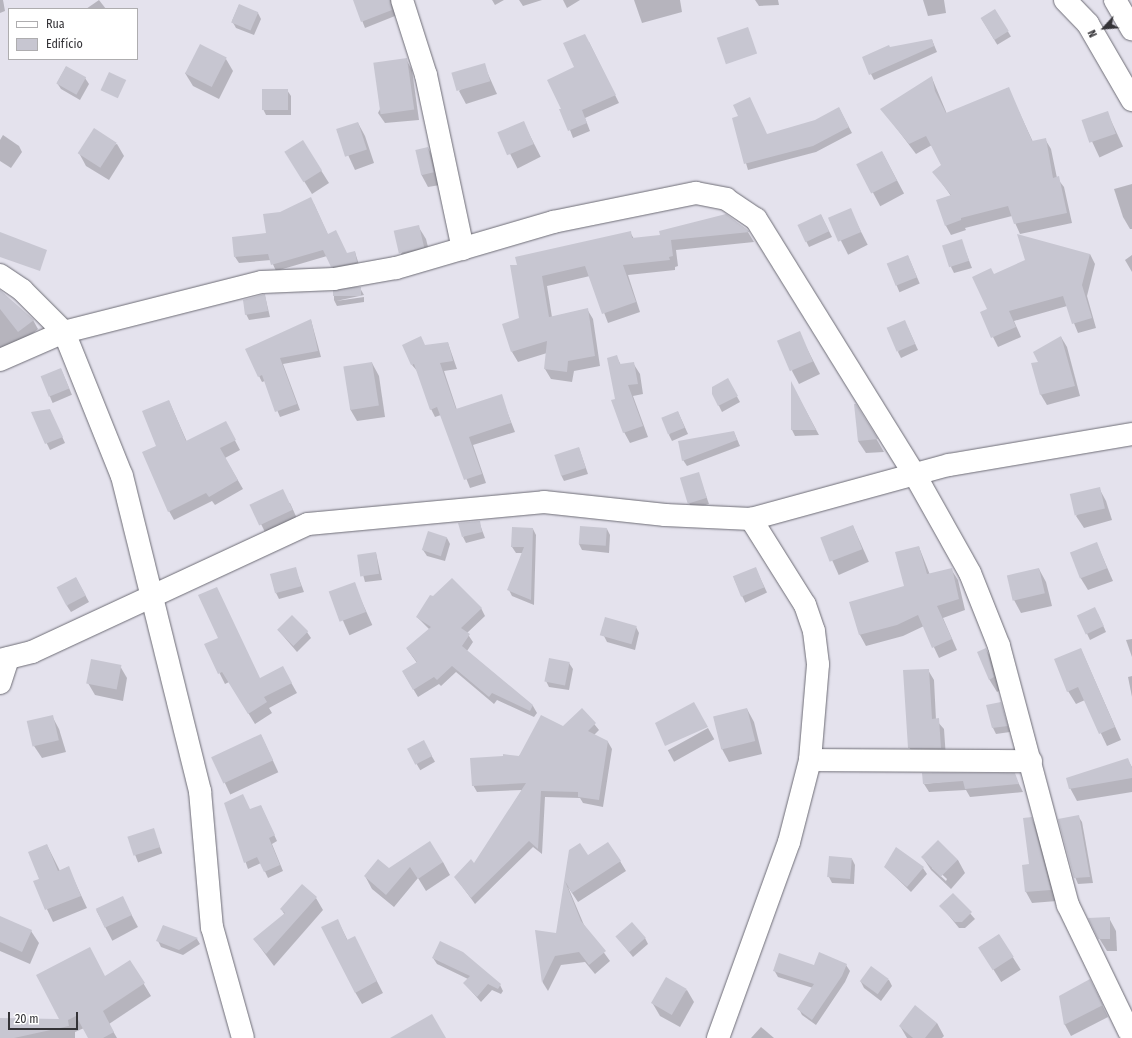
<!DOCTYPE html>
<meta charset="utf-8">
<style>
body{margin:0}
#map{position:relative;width:1132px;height:1038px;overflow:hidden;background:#e4e2ed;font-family:"Fira Sans Condensed",sans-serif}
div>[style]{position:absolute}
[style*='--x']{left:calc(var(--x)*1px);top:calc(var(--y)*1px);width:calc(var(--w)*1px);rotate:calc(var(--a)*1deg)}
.shadow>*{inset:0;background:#0003;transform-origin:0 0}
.building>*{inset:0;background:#c7c6d1;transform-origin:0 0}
.roads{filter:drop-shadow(0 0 1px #6e6d76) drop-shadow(0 0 1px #6e6d76)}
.minor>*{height:22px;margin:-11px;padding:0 11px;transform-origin:11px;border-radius:11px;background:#fff}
span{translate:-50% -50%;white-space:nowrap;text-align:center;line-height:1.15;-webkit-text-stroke:3px #fff;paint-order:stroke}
.legend{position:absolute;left:8px;top:8px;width:130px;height:52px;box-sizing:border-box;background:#fff;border:1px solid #aeadaf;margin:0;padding:5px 7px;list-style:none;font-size:12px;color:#343337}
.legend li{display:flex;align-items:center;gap:8px;height:20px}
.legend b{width:20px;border:1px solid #aeadaf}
.north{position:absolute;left:1084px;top:8px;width:40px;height:40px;-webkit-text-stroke:3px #fff;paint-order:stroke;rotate:244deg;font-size:11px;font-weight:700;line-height:16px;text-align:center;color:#343337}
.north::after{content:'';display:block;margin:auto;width:14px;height:18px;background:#343337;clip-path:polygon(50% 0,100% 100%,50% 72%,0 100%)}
.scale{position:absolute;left:8px;top:1012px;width:70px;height:18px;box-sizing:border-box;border:2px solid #343337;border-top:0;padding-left:5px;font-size:12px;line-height:14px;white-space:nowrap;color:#343337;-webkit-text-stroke:3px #fff;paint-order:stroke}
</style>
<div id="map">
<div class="shadow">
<div style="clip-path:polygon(0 0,3px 0,5px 11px,0 13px)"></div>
<div style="clip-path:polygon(99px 0,106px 9px,86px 9px)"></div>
<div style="clip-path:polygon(354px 0,395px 0,393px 4px,395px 16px,365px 28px)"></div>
<div style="clip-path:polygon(492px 0,504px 0,495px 5px)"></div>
<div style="clip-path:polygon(519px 0,542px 0,523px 6px)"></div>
<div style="clip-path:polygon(563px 0,580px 0,567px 8px)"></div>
<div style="clip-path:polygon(634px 0,680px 0,682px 12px,642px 23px)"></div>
<div style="clip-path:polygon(755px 0,778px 0,779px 5px,759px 6px)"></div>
<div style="clip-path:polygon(923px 0,944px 0,946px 13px,928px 16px)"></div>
<div style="clip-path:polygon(239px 5px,258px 13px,261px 19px,254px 35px,236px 28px,232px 21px)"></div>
<div style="left:995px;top:10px;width:31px;height:16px;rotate:59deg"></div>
<div style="clip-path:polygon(932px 40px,937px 52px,874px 80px,863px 58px,889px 48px)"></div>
<div style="clip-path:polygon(589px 42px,619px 103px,585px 118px,590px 131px,573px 138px,562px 109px,576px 68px)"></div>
<div style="clip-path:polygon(226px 59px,233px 71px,219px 99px,193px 86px,185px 73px)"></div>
<div style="clip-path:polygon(406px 59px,412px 70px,419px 120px,385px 123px,378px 113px)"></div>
<div style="clip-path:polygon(484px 65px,497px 94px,466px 104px,459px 91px)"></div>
<div style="clip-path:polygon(66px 67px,85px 78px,89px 84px,80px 100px,61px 89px,57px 83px)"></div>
<div style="clip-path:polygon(932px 78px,947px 114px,1008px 88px,1033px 142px,1045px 139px,1051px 149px,1057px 178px,1064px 187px,1072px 223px,1020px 234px,1012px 216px,965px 228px,966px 230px,951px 235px,946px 226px,951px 196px,934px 172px,942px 166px,932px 145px,916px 154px,882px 109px)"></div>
<div style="clip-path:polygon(287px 90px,291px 96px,291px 115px,266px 115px,263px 109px)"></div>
<div style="clip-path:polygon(839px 108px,852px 133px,816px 152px,748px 170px,733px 119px,767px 135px,816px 121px)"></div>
<div style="left:1107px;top:112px;width:38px;height:26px;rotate:65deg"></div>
<div style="left:523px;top:122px;width:39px;height:26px;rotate:63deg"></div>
<div style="clip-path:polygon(358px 123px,365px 136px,374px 163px,355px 170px,337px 131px)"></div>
<div style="clip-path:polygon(3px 135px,19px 146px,22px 152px,11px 168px,0 161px,0 140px)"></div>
<div style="clip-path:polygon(303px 142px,329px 183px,312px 194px,294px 165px)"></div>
<div style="clip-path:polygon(117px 144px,124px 156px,109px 180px,86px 166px,79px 153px)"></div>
<div style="clip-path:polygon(428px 148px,435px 161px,440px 185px,428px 187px,421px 174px)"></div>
<div style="left:882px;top:152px;width:47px;height:27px;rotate:62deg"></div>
<div style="clip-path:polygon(1132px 184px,1132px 229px,1130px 229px,1123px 217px,1114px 189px)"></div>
<div style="clip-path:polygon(314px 204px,328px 235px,347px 254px,355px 252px,360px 268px,335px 272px,327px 256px,276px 271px,271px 260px,239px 263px,235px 257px)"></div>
<div style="left:850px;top:210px;width:39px;height:22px;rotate:63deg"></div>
<div style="clip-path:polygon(726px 215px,746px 229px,754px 242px,676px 250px,678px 266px,675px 267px,675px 270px,628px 275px,640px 312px,608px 323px,590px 276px,547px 286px,552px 317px,587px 309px,593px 319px,600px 366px,574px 371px,572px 382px,551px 379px,545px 369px,547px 353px,518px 362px,512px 352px,520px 319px,518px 266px,630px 232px,634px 239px,661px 236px)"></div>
<div style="clip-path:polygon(821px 215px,832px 237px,809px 247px,806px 241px)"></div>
<div style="clip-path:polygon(418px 226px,426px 239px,431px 259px,408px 266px,401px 254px)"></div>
<div style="clip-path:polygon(961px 240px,972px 268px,954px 273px,951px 267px)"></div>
<div style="clip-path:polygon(1090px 254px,1095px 264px,1087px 296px,1096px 328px,1078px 333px,1067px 306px,1014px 321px,1021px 337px,998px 347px,981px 313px,988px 310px,994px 275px)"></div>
<div style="clip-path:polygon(1132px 255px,1132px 272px,1125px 260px)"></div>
<div style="left:908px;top:256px;width:30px;height:22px;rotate:67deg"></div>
<div style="clip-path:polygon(360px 288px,364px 295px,336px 301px,364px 297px,364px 302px,337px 306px,334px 300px,334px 292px)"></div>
<div style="clip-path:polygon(0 291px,33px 320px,38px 329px,9px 353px,0 357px)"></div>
<div style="clip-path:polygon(265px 296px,270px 317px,249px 320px,246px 314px)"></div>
<div style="clip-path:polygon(311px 320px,321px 357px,283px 364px,300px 410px,280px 417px,265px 381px,262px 382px,259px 376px)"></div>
<div style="clip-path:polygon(908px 328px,918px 350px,901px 358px,898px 352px)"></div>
<div style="clip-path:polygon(799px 333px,820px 374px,799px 384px,792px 371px)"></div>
<div style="clip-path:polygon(1061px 337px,1067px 347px,1080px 396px,1047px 405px,1041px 395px,1040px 362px)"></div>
<div style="clip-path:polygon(448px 343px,457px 369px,444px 371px,457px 410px,501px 396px,515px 432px,473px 445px,486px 483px,470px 488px,441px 415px,435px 417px,431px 409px,418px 372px,412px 365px,426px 346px)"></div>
<div style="clip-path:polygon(616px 356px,621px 365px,633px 363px,640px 374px,643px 394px,633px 396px,648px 437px,630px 443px,624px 432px,616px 399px)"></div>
<div style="clip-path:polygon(372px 363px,379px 376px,385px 417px,357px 421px,350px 409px)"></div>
<div style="left:61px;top:369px;width:28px;height:21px;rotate:67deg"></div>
<div style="clip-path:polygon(728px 380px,740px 402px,722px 412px,713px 394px)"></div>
<div style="clip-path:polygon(792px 385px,819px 435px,795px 436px,792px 430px)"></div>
<div style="clip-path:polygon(169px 401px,187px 442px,230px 431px,240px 450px,225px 458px,243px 489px,215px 505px,212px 501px,174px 520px,169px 511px,157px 446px)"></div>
<div style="clip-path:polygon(857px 408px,877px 440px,884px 452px,866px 453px,858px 441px)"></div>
<div style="clip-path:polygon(678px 412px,688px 434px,672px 441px,669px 435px)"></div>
<div style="clip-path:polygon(32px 413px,53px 417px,65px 443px,50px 450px)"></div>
<div style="clip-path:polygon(734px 432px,740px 446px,687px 466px,683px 460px)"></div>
<div style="clip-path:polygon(579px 448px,588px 474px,564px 481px,561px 475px)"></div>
<div style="clip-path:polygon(698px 473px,709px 504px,692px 509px,689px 503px)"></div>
<div style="clip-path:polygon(1099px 488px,1106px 501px,1112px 520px,1084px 528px,1076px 516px)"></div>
<div style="clip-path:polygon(290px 503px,299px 523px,268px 538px,252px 506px)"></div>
<div style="clip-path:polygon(479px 522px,485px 538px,466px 543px,463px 537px)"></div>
<div style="left:853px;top:526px;width:39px;height:33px;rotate:66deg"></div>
<div style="clip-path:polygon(533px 529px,536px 535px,534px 605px,512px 596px,509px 590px,523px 553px,516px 553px,512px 547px)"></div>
<div style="clip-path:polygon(607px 529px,610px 535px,609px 553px,582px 550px,579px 544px)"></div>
<div style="clip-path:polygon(447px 538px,450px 544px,445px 561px,427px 556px,423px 550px)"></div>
<div style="clip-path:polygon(1097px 544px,1113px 581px,1088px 590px,1080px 577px)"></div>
<div style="clip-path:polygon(919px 547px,930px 575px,951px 569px,958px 580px,965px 610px,943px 618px,957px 650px,939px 658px,924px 626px,903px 636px,866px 646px,860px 635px,850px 603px,906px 587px)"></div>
<div style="clip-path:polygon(376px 553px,382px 580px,365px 582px,358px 556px)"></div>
<div style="clip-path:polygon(295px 568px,304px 592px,279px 599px,276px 593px)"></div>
<div style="left:756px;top:569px;width:26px;height:24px;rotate:65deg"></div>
<div style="clip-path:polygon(1039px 569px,1046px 582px,1052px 606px,1021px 613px,1014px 600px)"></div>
<div style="clip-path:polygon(76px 578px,89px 602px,71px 612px,67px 606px)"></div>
<div style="left:354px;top:584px;width:45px;height:25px;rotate:66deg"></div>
<div style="clip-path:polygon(481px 608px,485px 616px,467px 633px,473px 642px,467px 651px,533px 706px,537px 713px,534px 717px,497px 700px,494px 704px,456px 672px,441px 686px,439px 684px,418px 697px,403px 672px,417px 663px,407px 649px,430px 630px,417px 617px)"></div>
<div style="clip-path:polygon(1098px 614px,1106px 632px,1090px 640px,1078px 615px)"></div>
<div style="clip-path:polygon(636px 627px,639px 633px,635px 650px,607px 642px,604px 636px)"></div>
<div style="clip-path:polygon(278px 630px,307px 632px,311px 638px,297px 652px)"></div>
<div style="clip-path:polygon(1132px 639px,1132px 657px,1126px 640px)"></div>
<div style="clip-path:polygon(205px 644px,260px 679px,288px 677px,297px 693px,269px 708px,272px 713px,255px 724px,229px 682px,225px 684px)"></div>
<div style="clip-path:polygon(986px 649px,993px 662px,1001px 690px,997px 692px,989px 679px)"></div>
<div style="clip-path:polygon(1081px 649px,1121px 740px,1107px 746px,1085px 700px,1076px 704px,1068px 691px)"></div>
<div style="clip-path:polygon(569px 663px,573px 669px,569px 690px,549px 687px,546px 681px)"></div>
<div style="clip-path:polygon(120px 666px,127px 678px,123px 701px,95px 695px,88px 683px)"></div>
<div style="clip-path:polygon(928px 670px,934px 680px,936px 720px,944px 729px,946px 758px,915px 757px,909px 747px)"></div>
<div style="clip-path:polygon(1132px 676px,1132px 697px,1128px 677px)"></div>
<div style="clip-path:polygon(1000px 703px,1010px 732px,996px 734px,993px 728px)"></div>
<div style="clip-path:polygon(582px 709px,599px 730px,594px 735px,608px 742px,612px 749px,603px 807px,583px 803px,580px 798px,545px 797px,542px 854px,533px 847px,475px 904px,456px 878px,475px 864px,522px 790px,477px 792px,473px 785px,563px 728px)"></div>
<div style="clip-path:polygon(747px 709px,754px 722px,762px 754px,729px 762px,722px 749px,714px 717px)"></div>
<div style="clip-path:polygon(52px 716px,59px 729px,66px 752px,42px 758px,34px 746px,28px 722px)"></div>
<div style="left:708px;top:728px;width:13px;height:46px;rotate:61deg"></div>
<div style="left:261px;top:735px;width:41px;height:53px;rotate:65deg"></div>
<div style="left:423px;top:741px;width:24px;height:17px;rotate:60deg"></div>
<div style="clip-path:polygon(1127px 759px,1132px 767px,1132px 792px,1077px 801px,1070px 788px)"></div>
<div style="clip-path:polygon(1014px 774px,1023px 792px,970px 797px,966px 790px,929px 792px,924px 784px)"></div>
<div style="clip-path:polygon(225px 803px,250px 810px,261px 806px,277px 841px,272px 844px,283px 871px,268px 878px,261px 863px,248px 869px)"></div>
<div style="clip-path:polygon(1078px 816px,1082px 822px,1093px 883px,1078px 884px,1075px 877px)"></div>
<div style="clip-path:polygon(1031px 818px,1038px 829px,1057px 901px,1032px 903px,1026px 892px,1023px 866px,1030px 865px)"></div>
<div style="left:153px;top:829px;width:26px;height:26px;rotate:69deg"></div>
<div style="clip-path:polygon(47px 845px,60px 871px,68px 867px,87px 908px,53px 922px,34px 882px,40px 879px)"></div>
<div style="clip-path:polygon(896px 849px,923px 868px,927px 874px,911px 892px,885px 867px)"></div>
<div style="clip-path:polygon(570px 851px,588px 857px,620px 861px,626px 871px,578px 902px,568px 887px,584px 925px,610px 961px,595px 974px,585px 962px,561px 965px,548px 991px,543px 983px,536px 931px,557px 934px)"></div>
<div style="clip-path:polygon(evenodd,923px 858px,958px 860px,965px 873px,951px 889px,931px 870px,923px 858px,932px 865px,947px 879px,946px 881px,932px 868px,932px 865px)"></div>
<div style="clip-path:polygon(852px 859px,855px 865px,854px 884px,832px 883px,829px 877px)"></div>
<div style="clip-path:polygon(443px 862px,450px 875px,426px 891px,418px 878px,394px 907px,372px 889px,365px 876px,389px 869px)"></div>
<div style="clip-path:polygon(953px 894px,975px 919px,965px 928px,959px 928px,941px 906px)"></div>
<div style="left:122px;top:897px;width:34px;height:29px;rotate:62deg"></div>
<div style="clip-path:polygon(316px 898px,323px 910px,274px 966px,254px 939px,285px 915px,281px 909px)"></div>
<div style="clip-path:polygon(0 918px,31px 931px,39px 943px,30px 964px,0 951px)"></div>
<div style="clip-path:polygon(1109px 918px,1116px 931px,1117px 951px,1107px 951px,1099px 938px)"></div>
<div style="clip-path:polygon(338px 921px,348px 941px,361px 950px,383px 993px,362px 1004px,355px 992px)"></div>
<div style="clip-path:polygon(163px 926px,197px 939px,200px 944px,183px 955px,161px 947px,158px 941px)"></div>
<div style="left:999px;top:935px;width:41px;height:23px;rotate:58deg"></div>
<div style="clip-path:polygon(616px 936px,645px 938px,648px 944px,633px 957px)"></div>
<div style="clip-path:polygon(433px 958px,500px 985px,503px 991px,501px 994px,492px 990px,481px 1002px,464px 983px,468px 979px,437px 964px)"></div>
<div style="clip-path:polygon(130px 961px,151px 996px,109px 1024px,117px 1038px,89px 1038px,84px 1028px,75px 1032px,75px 1038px,0 1038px,0 1019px,60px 1020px,105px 977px)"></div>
<div style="clip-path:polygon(846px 965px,850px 971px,845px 982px,816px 1025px,802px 1015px,799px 1009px,813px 988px,778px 977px,774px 970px)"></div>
<div style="clip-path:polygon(889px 980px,892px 986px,881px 1001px,864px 988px,861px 982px)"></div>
<div style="clip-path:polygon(687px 990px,694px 1002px,680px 1027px,660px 1016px,653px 1004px)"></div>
<div style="clip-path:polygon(1096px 992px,1108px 1017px,1071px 1036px,1065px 1025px,1060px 996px)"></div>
<div style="clip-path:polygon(937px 1023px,944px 1036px,942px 1038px,907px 1038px,900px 1026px)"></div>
<div style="clip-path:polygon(761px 1027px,774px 1038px,751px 1038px)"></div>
</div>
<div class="building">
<div style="clip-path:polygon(353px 0,390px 0,392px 10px,361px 22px)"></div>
<div style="left:239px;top:4px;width:21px;height:20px;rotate:23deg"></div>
<div style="left:995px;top:9px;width:26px;height:17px;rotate:58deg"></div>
<div style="left:748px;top:27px;width:28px;height:33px;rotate:71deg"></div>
<div style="clip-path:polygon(585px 34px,616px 95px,582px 110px,587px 123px,568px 131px,559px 109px,561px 109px,547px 80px,574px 67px,563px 43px)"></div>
<div style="clip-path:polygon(932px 39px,934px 46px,869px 75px,862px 57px,889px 45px,890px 47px)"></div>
<div style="left:200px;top:44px;width:30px;height:33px;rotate:27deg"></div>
<div style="left:407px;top:58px;width:52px;height:34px;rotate:82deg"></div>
<div style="left:485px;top:63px;width:19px;height:35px;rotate:74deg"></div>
<div style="left:66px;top:66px;width:23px;height:20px;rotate:29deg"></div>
<div style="left:109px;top:72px;width:19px;height:20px;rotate:25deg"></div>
<div style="clip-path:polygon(932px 76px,935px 91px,946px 113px,1009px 87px,1032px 141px,1046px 138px,1053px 178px,1059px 176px,1067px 213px,1014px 224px,1008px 206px,961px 218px,961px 220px,945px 226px,936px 200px,951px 195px,932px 172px,941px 165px,926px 136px,909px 144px,880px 109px)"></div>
<div style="left:262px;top:89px;width:26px;height:21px"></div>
<div style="clip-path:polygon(750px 97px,767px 134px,815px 120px,839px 107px,849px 127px,813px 146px,744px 164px,732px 118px,738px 116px,733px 105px)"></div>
<div style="left:1108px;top:111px;width:24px;height:28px;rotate:71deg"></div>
<div style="left:524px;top:121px;width:25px;height:29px;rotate:67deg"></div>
<div style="left:358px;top:122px;width:29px;height:23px;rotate:72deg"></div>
<div style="left:94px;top:128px;width:27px;height:30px;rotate:33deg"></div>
<div style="left:303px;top:140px;width:36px;height:22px;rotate:58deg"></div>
<div style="left:428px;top:147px;width:26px;height:13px;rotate:77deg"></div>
<div style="left:882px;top:151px;width:33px;height:29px;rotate:63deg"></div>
<div style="clip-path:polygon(311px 197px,328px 234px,336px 230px,347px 253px,355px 251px,357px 262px,331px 267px,323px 250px,271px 265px,268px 254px,234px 257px,232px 237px,266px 233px,263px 214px,280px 212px)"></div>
<div style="left:851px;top:208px;width:26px;height:25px;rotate:67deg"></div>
<div style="clip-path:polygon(726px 214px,750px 232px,671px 240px,673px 256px,669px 257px,670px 260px,623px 265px,636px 302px,602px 314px,585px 266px,542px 276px,549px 317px,588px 308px,595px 356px,568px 361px,567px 372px,544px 369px,547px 341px,511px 352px,502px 324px,519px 318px,510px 265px,517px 265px,515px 257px,631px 231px,632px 238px,660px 235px,659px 231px)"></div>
<div style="left:821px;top:214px;width:19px;height:26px;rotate:65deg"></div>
<div style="left:419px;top:225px;width:23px;height:26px;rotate:77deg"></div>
<div style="clip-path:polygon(0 232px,47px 250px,40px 271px,0 257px)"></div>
<div style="clip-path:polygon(1017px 234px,1090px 254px,1082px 285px,1092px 318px,1072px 324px,1063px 296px,1009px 311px,1016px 327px,991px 338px,980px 312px,987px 309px,972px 277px,991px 268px,994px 274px,1025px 260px)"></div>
<div style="left:962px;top:239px;width:23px;height:21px;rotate:72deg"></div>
<div style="left:908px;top:255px;width:24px;height:23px;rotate:68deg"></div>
<div style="left:361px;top:287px;width:9px;height:28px;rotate:90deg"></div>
<div style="clip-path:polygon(0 290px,34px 320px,18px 332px,0 309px)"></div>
<div style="clip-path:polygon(265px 294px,268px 311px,245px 315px,243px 300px)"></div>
<div style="clip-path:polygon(311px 319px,318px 351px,280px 358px,297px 404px,275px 412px,262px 375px,258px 377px,245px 349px)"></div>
<div style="left:905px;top:320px;width:26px;height:20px;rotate:67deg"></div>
<div style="left:800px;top:331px;width:33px;height:25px;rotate:67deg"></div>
<div style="clip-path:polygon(421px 336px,425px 345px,448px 342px,453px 361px,440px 363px,456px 409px,502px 394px,511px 423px,469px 437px,482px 474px,464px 480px,437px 407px,430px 410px,414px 364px,411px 365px,402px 345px)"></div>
<div style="clip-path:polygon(1061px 336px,1075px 386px,1040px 395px,1031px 363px,1038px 362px,1033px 352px)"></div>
<div style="clip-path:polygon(617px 355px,620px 364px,634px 362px,638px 384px,628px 385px,643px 426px,623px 433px,611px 400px,615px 399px,607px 358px)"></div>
<div style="left:372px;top:362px;width:44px;height:29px;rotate:81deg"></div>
<div style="left:61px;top:368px;width:22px;height:22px;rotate:68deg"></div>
<div style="clip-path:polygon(728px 378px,738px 396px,718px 406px,712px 394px,712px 387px)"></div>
<div style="clip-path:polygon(791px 381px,816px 430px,791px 430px)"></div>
<div style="clip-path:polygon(169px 400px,186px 441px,226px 421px,236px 440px,220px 448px,238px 480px,209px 497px,206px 493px,168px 512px,142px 452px,156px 446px,142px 411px)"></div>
<div style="clip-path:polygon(854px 404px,856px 404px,878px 439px,858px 441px)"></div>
<div style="clip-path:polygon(50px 409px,63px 437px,45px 444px,31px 412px)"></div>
<div style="left:678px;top:411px;width:18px;height:18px;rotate:68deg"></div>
<div style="clip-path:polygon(734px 431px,737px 440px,682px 461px,678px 441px)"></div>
<div style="left:579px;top:447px;width:22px;height:26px;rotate:72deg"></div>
<div style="left:699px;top:472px;width:27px;height:20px;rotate:73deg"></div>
<div style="left:1100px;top:487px;width:22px;height:31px;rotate:77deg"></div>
<div style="left:283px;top:489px;width:23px;height:37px;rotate:65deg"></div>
<div style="clip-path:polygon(480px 521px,482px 532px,462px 537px,458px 523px)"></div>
<div style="left:853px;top:525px;width:26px;height:35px;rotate:69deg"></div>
<div style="left:580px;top:526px;width:27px;height:18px;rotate:4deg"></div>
<div style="clip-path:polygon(512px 527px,533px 528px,531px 600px,507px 590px,524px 547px,511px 547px)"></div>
<div style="left:428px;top:531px;width:20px;height:20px;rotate:18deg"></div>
<div style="left:1097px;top:542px;width:28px;height:29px;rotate:69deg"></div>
<div style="clip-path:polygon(919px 546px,927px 574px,952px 568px,959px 599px,937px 606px,952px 639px,932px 648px,918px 615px,897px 625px,859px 635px,849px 602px,904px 586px,895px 552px)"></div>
<div style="left:376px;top:552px;width:22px;height:19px;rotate:82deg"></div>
<div style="left:296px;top:567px;width:20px;height:27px;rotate:75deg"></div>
<div style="left:756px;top:567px;width:22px;height:25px;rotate:68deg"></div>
<div style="left:1039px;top:568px;width:26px;height:33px;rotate:77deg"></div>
<div style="left:76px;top:577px;width:21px;height:22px;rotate:62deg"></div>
<div style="clip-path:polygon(452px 578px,482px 608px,461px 628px,470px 634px,462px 646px,533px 705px,530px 711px,492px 693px,489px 697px,452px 666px,437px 680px,434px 677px,413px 690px,402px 671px,417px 662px,406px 648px,431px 627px,416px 617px,430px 595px,433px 596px)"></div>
<div style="left:355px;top:582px;width:32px;height:28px;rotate:70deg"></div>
<div style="clip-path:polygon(217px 587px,260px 678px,283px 666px,292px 683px,264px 697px,267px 702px,248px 714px,222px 672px,218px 674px,204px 644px,218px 638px,198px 595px)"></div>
<div style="left:1095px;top:607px;width:21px;height:20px;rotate:65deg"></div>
<div style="left:292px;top:615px;width:23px;height:21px;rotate:45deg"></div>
<div style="left:605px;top:617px;width:33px;height:19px;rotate:16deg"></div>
<div style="clip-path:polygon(986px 648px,994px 677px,989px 680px,977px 652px)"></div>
<div style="clip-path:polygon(1081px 648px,1115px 727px,1099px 734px,1078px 687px,1067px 692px,1054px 659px)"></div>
<div style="left:549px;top:658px;width:21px;height:24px;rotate:11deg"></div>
<div style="left:91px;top:659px;width:31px;height:25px;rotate:11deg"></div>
<div style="clip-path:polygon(929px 669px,932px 719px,939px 718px,941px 748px,908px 748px,903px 670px)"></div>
<div style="clip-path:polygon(694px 702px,708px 727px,665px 746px,655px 723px)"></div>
<div style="clip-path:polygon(1001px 702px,1008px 726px,992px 728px,986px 705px)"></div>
<div style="clip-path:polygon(582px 708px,596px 723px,588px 731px,608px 741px,599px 800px,578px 797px,578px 792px,541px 791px,538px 849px,529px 841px,471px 898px,454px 877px,471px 859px,474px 863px,526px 783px,472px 786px,470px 758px,503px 756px,503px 754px,519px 756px,541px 715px,563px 726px)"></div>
<div style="left:747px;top:708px;width:34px;height:35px;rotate:76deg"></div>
<div style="left:53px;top:715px;width:26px;height:27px;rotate:77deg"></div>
<div style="left:261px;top:734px;width:29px;height:55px;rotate:65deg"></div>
<div style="left:424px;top:740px;width:18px;height:19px;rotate:63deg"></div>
<div style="clip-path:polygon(1128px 758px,1132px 768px,1132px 778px,1069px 789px,1066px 778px)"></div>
<div style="clip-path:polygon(922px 773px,1015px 773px,1019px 784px,965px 789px,963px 781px,923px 784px)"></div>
<div style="clip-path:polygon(243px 794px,250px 809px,261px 805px,275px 835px,269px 838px,280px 865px,264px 872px,257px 857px,244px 863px,224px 803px)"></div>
<div style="clip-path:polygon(1079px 815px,1090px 877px,1074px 878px,1058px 819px)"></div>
<div style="clip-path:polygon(1032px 817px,1051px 890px,1025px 892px,1022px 865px,1029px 864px,1023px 818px)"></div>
<div style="left:154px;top:828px;width:20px;height:28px;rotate:72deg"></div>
<div style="left:938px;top:840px;width:28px;height:24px;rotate:45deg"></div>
<div style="clip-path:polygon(430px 841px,443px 862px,418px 879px,410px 867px,386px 895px,364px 876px,378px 859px,389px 868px)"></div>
<div style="clip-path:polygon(608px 842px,621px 861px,572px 893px,565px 881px,581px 921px,606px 951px,589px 965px,579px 952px,555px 956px,542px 983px,535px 930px,556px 933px,569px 850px,580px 843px,588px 855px)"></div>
<div style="clip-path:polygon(47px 844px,58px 871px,69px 866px,81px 896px,45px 910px,33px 881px,39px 879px,28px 852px)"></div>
<div style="clip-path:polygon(896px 847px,924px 867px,907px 887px,884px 867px)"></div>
<div style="left:829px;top:856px;width:23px;height:21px;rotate:5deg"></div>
<div style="clip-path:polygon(302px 884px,317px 897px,266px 954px,253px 939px,285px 913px,280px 909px)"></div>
<div style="clip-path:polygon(953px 893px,972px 912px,962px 922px,955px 922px,939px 906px)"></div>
<div style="left:123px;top:896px;width:21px;height:30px;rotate:65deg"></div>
<div style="clip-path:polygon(0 916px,32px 930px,22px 952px,0 942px)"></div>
<div style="clip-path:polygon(1110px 917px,1110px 939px,1098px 939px,1088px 918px)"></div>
<div style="clip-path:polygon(338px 919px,347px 940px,355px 936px,377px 981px,355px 993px,321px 927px)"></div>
<div style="left:632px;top:922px;width:21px;height:22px;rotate:49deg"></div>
<div style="clip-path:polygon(163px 925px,198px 938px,179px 950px,156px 941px)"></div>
<div style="left:999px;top:934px;width:27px;height:25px;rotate:57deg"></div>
<div style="clip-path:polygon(440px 941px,463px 952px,501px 984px,498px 989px,488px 984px,477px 997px,463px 983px,470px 976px,432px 958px)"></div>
<div style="clip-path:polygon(90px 947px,105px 976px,130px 960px,145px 983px,103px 1011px,114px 1032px,103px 1038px,88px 1038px,76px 1016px,68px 1020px,69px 1026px,14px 1038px,0 1038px,0 1018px,59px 1019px,36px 975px)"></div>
<div style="clip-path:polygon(819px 952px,847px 964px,842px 976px,812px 1020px,797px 1009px,814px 984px,773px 971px,779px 953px,814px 965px)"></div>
<div style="left:871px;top:966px;width:22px;height:19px;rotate:36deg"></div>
<div style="left:666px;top:977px;width:24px;height:30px;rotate:30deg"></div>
<div style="clip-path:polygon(1090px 979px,1103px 1005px,1064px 1025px,1059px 996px)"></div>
<div style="clip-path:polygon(915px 1005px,937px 1023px,925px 1038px,913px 1038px,899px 1026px)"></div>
<div style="clip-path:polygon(432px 1014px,446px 1038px,390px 1038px)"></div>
</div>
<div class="roads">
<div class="minor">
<div style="--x:402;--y:0;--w:79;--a:72.3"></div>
<div style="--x:426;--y:75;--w:178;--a:78"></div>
<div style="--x:1065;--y:0;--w:33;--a:46"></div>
<div style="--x:1088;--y:24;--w:88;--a:59.9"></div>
<div style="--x:1115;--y:0;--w:34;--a:60"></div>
<div style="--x:0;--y:275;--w:27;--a:34"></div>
<div style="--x:22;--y:290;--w:59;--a:45"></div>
<div style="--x:64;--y:332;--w:155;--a:68.1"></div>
<div style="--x:122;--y:476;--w:325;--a:76.1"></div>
<div style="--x:200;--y:791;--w:137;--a:85"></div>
<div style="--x:212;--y:927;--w:115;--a:74.4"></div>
<div style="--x:0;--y:360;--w:70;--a:-23.6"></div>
<div style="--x:64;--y:332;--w:204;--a:-14.2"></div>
<div style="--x:262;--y:282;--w:72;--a:-2.4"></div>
<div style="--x:334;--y:279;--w:63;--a:-10.1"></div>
<div style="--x:396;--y:268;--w:164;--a:-16.3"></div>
<div style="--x:553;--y:222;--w:146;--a:-11.5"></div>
<div style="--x:696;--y:193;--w:31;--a:11"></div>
<div style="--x:726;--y:199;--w:36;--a:34"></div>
<div style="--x:756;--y:219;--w:301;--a:58.2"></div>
<div style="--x:915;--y:475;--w:112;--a:60.7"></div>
<div style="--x:970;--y:573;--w:79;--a:68.3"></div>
<div style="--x:999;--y:646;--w:268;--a:75.1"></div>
<div style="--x:1068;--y:905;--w:140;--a:64.2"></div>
<div style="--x:0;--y:660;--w:33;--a:-14"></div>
<div style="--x:32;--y:652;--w:304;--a:-24.9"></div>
<div style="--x:308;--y:524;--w:237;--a:-5.3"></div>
<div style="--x:544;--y:502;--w:122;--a:6.1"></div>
<div style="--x:665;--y:515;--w:86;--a:2.7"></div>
<div style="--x:751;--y:519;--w:205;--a:-15.3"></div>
<div style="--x:949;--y:465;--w:186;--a:-9.6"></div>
<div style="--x:0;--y:683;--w:26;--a:-72"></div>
<div style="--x:810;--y:760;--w:221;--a:0.3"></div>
<div style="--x:718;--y:1038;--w:208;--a:-70.1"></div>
<div style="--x:789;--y:842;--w:85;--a:-75.6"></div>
<div style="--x:810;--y:760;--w:96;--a:-85.2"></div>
<div style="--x:818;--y:664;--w:33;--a:-97"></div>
<div style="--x:814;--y:631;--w:28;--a:-109"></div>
<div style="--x:805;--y:605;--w:102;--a:-122.1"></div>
</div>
</div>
<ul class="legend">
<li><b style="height:5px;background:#fff"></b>Rua</li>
<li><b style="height:11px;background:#c7c6d1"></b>Edifício</li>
</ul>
<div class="north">N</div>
<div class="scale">20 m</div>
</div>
